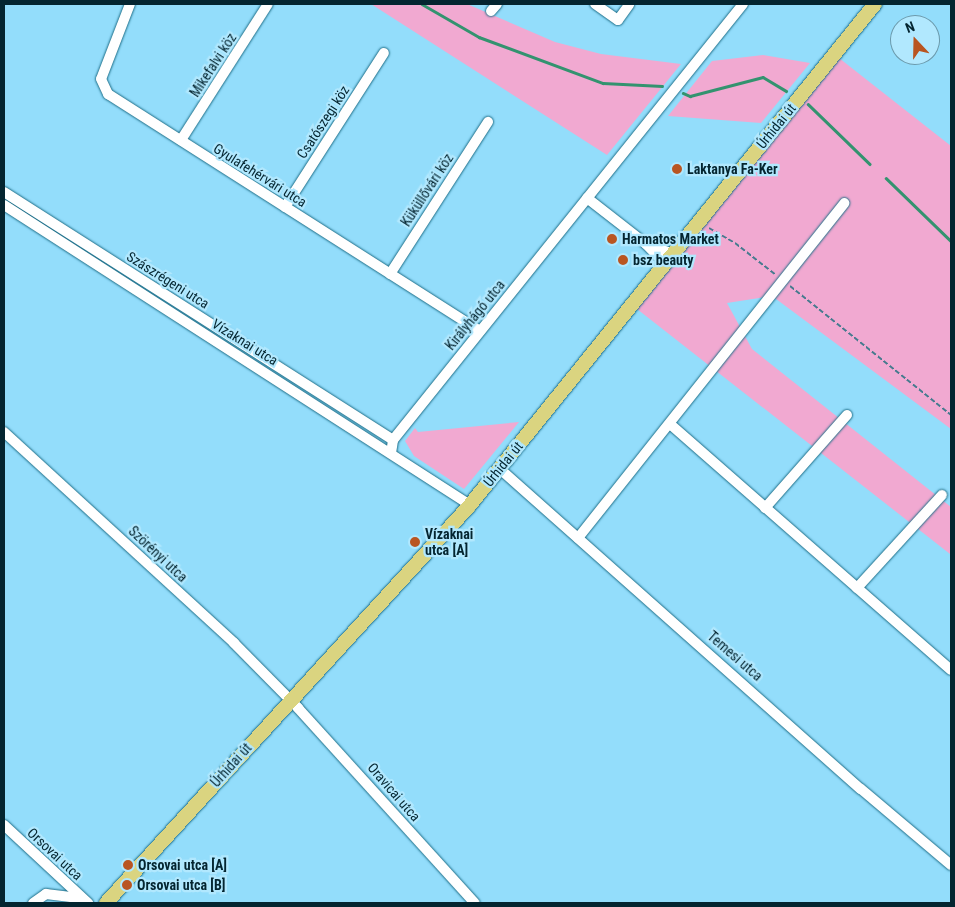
<!DOCTYPE html>
<meta charset="utf-8">
<style>
body{margin:0}
#map{position:relative;width:955px;height:907px;overflow:hidden;background:#93ddfb;font-family:"Roboto Condensed",sans-serif}
div>[style]{position:absolute}
[style*='--x']{left:calc(var(--x)*1px);top:calc(var(--y)*1px);width:calc(var(--w)*1px);rotate:calc(var(--a)*1deg)}
.green>*{inset:0;background:#f1a9d1}
.stream>*{height:2.5px;margin:-1.25px;padding:0 1.25px;transform-origin:1.25px;border-radius:1.25px;background:#33936f}
.path>*{height:2px;margin-top:-1px;transform-origin:0;background:repeating-linear-gradient(90deg,#467a8e 0 5px,transparent 0 7.5px)}
.roads{filter:drop-shadow(0 0 1px #1e6e88) drop-shadow(0 0 1px #1e6e88)}
.minor>*{height:10px;margin:-5px;padding:0 5px;transform-origin:5px;border-radius:5px;background:#fff}
.major>*{height:14px;margin:-7px;padding:0 7px;transform-origin:7px;border-radius:7px;background:#dad480}
.dots>*{width:14px;height:14px;translate:-50% -50%;box-sizing:border-box;border:2px solid #b1e8fe;border-radius:50%}
span{translate:-50% -50%;white-space:nowrap;text-align:center;line-height:1.15;-webkit-text-stroke:4.5px #b1e8fe;paint-order:stroke}
.street-label{font-size:14px;color:#042530}
.poi-label{font-size:14px;color:#042530;font-weight:700}
.left{translate:0 -50%;text-align:left}
.frame{position:absolute;inset:0;border:5px solid #042530;pointer-events:none}
.north{position:absolute;left:890px;top:15px;width:50px;height:50px;box-sizing:border-box;background:#b1e8fe;border:1px solid #6c9aac;border-radius:50%;rotate:339deg;font-size:14px;font-weight:700;line-height:20px;text-align:center;color:#042530}
.north::after{content:'';display:block;margin:auto;width:18px;height:22px;background:#b95521;clip-path:polygon(50% 0,100% 100%,50% 72%,0 100%)}
</style>
<div id="map">
<div class="green">
<div style="clip-path:polygon(371px 4px,467px 4px,555px 42px,601px 54px,681px 64px,607px 155px)"></div>
<div style="clip-path:polygon(763px 55px,810px 63px,761px 123px,668px 116px,712px 61px)"></div>
<div style="clip-path:polygon(839px 58px,951px 146px,951px 429px,772px 296px,727px 303px,752px 349px,951px 507px,950px 554px,637px 309px)"></div>
<div style="clip-path:polygon(519px 422px,464px 489px,414px 456px,405px 441px,415px 428px,418px 432px)"></div>
</div>
<div class="stream">
<div style="--x:422;--y:4;--w:66;--a:30.1"></div>
<div style="--x:479;--y:37;--w:132;--a:20.4"></div>
<div style="--x:603;--y:83;--w:59;--a:2.9"></div>
<div style="--x:683;--y:93;--w:8;--a:23"></div>
<div style="--x:690;--y:96;--w:75;--a:-14.6"></div>
<div style="--x:763;--y:77;--w:27;--a:31"></div>
<div style="--x:808;--y:104;--w:86;--a:44.1"></div>
<div style="--x:886;--y:178;--w:91;--a:44.1"></div>
</div>
<div class="path">
<div style="--x:709;--y:228;--w:30;--a:30"></div>
<div style="--x:735;--y:243;--w:52;--a:38"></div>
<div style="--x:790;--y:286;--w:206;--a:38.7"></div>
</div>
<div class="roads">
<div class="minor">
<div style="--x:130;--y:4;--w:80;--a:111.1"></div>
<div style="--x:101;--y:79;--w:17;--a:65"></div>
<div style="--x:108;--y:94;--w:441;--a:32.5"></div>
<div style="--x:595;--y:4;--w:28;--a:35"></div>
<div style="--x:618;--y:20;--w:19;--a:-54"></div>
<div style="--x:491;--y:11;--w:9;--a:-49"></div>
<div style="--x:181;--y:140;--w:161;--a:-57.4"></div>
<div style="--x:4;--y:192;--w:461;--a:32.5"></div>
<div style="--x:587;--y:198;--w:75;--a:37.9"></div>
<div style="--x:646;--y:244;--w:28;--a:46"></div>
<div style="--x:4;--y:205;--w:554;--a:32.77"></div>
<div style="--x:285;--y:207;--w:183;--a:-57.3"></div>
<div style="--x:646;--y:244;--w:29;--a:20"></div>
<div style="--x:390;--y:274;--w:181;--a:-57.2"></div>
<div style="--x:670;--y:424;--w:373;--a:41.2"></div>
<div style="--x:4;--y:432;--w:312;--a:42.5"></div>
<div style="--x:234;--y:643;--w:91;--a:45.4"></div>
<div style="--x:298;--y:708;--w:263;--a:47.8"></div>
<div style="--x:391;--y:453;--w:13;--a:-81"></div>
<div style="--x:393;--y:440;--w:559;--a:-51.24"></div>
<div style="--x:500;--y:469;--w:482;--a:41.6"></div>
<div style="--x:861;--y:789;--w:118;--a:40.2"></div>
<div style="--x:765;--y:508;--w:124;--a:-48.6"></div>
<div style="--x:578;--y:538;--w:428;--a:-51.5"></div>
<div style="--x:857;--y:588;--w:126;--a:-47.6"></div>
<div style="--x:4;--y:825;--w:115;--a:42.9"></div>
<div style="--x:33;--y:903;--w:16;--a:-35"></div>
<div style="--x:46;--y:894;--w:35;--a:7"></div>
</div>
<div class="major">
<div style="--x:106;--y:903;--w:539;--a:-47.55"></div>
<div style="--x:470;--y:505;--w:644;--a:-51.05"></div>
</div>
</div>
<div class="dots">
<div style="left:677px;top:169px;background:#b95521"></div>
<div style="left:612px;top:239px;background:#b95521"></div>
<div style="left:623px;top:260px;background:#b95521"></div>
<div style="left:415px;top:542px;background:#b95521"></div>
<div style="left:128px;top:865px;background:#b95521"></div>
<div style="left:127px;top:885px;background:#b95521"></div>
</div>
<div class="street-label">
<span style="left:213px;top:65px;rotate:-57deg">Mikefalvi köz</span>
<span style="left:323px;top:122px;rotate:-57deg">Csatószegi köz</span>
<span style="left:776px;top:126px;rotate:-51deg">Úrhidai út</span>
<span style="left:260px;top:175px;rotate:32deg">Gyulafehérvári utca</span>
<span style="left:427px;top:190px;rotate:-57deg">Küküllővári köz</span>
<span style="left:168px;top:280px;rotate:32deg">Szászrégeni utca</span>
<span style="left:475px;top:315px;rotate:-51deg">Királyhágó utca</span>
<span style="left:245px;top:342px;rotate:32deg">Vízaknai utca</span>
<span style="left:503px;top:464px;rotate:-51deg">Úrhidai út</span>
<span style="left:158px;top:554px;rotate:43deg">Szörényi utca</span>
<span style="left:735px;top:656px;rotate:41deg">Temesi utca</span>
<span style="left:231px;top:765px;rotate:-48deg">Úrhidai út</span>
<span style="left:394px;top:792px;rotate:49deg">Oravicai utca</span>
<span style="left:55px;top:854px;rotate:43deg">Orsovai utca</span>
</div>
<div class="poi-label">
<span class="left" style="left:687px;top:169px">Laktanya Fa-Ker</span>
<span class="left" style="left:622px;top:239px">Harmatos Market</span>
<span class="left" style="left:633px;top:260px">bsz beauty</span>
<span class="left" style="left:425px;top:542px">Vízaknai<br>utca [A]</span>
<span class="left" style="left:138px;top:865px">Orsovai utca [A]</span>
<span class="left" style="left:137px;top:885px">Orsovai utca [B]</span>
</div>
<div class="frame"></div>
<div class="north">N</div>
</div>
